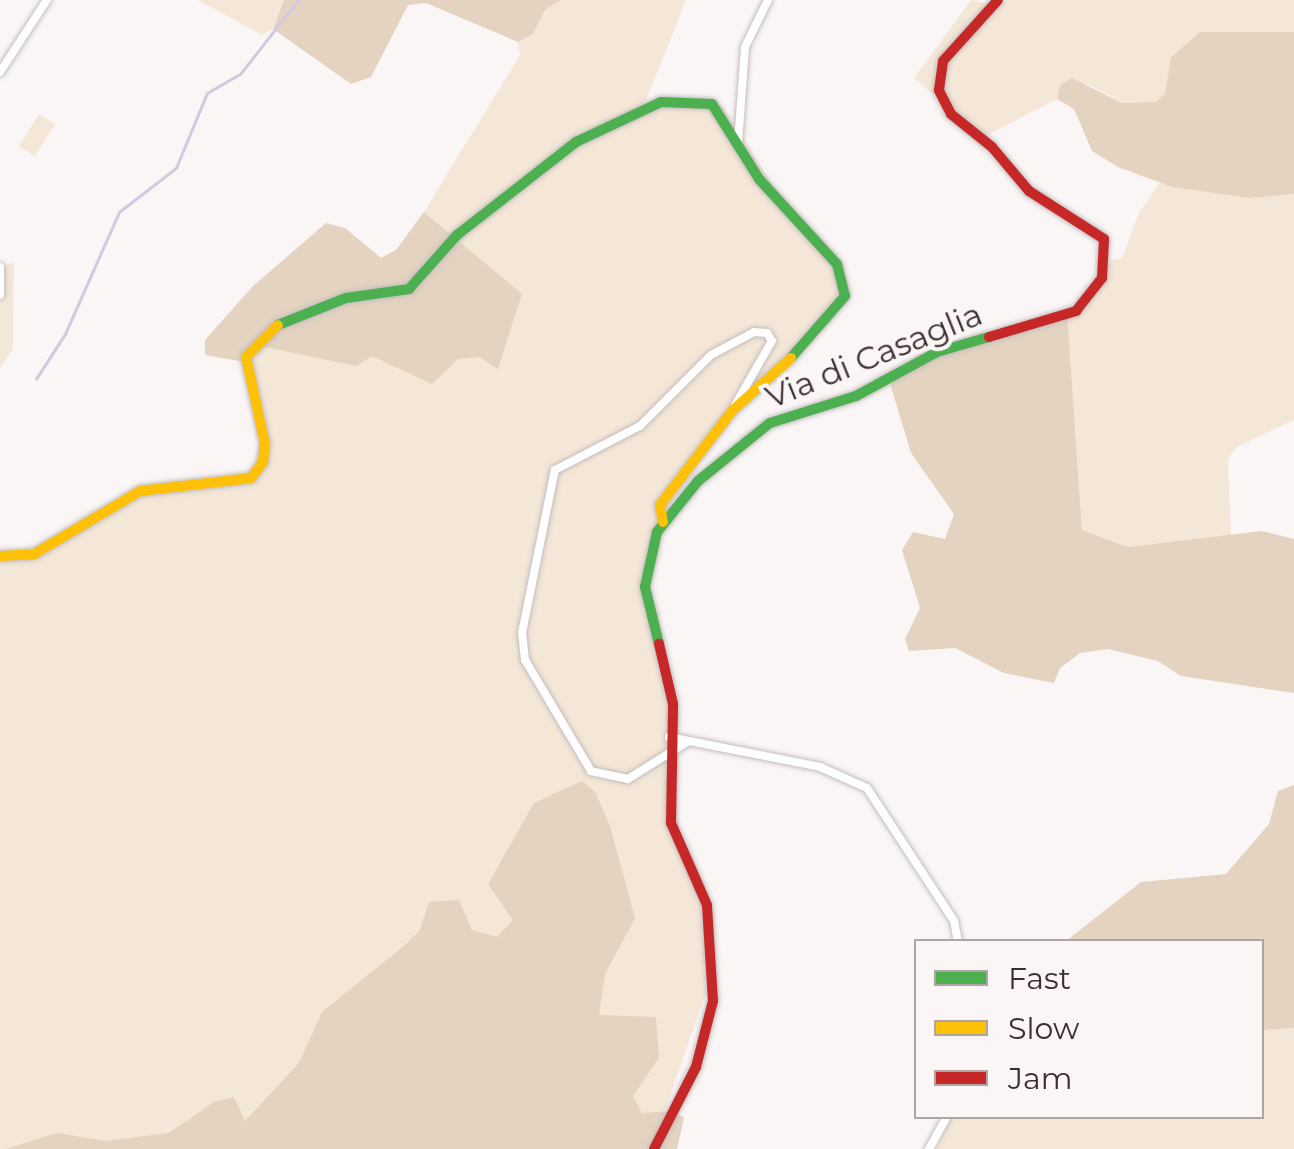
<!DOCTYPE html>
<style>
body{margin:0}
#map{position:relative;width:1294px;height:1149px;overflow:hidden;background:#faf6f6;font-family:Montserrat,sans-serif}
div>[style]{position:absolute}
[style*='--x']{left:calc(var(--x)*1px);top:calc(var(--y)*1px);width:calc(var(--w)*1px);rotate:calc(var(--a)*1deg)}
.green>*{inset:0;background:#f4e7d7;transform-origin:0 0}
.forest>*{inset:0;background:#e3d3c0}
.stream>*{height:2.5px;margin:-1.25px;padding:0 1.25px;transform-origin:1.25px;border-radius:1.25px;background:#d6c7e0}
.roads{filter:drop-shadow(0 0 2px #c4bdbe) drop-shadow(0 0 2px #c4bdbe)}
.street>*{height:8px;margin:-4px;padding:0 4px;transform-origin:4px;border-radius:4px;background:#fefefe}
.fast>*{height:10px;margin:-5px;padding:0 5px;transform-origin:5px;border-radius:5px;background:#4caf50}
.slow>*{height:10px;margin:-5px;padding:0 5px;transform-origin:5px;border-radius:5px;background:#ffc107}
.jam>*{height:10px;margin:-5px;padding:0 5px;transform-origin:5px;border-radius:5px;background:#c62828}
span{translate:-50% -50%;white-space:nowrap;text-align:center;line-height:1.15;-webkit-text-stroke:8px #fbf5f5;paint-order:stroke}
.street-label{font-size:32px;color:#3b2f30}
.legend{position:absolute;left:914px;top:939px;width:350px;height:180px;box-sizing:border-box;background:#fbf5f5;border:2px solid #aea6a6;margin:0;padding:12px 18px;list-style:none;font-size:30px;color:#3b2f30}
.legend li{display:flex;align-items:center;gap:20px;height:50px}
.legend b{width:50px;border:2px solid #aea6a6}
</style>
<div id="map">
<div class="green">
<div style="clip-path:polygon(198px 0,284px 0,273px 29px,262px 35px)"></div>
<div style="clip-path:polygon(561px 0,686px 0,645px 103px,722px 106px,787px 207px,842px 275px,832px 322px,763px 381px,690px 462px,660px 520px,643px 610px,664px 640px,680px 843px,715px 915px,711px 978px,656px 1136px,647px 1149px,0 1149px,0 557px,23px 560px,141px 487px,207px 489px,251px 474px,266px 414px,245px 371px,255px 349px,456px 240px,424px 212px,520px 55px,518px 42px,533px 34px,545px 10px)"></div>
<div style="clip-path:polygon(971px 0,1000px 7px,1007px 0,1294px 0,1294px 32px,1200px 32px,1171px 57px,1165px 93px,1156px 102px,1123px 103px,1087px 84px,1060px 85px,1057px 99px,984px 137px,914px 78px)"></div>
<div style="left:39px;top:114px;width:19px;height:38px;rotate:32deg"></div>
<div style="clip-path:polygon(1159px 183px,1249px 198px,1294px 194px,1294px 420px,1236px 447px,1228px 460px,1231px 535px,1128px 547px,1082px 530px,1067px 311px,1083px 304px,1104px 262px,1122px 258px,1139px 213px)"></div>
<div style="clip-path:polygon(14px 262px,13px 349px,0 368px,0 268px)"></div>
<div style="clip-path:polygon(1294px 1028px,1294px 1149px,937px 1149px,950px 1117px,1262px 1116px,1262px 1030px)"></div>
</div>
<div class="forest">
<div style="clip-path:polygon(284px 0,561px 0,545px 10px,533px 34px,518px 42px,426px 3px,408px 5px,371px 77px,351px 84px,273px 29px)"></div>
<div style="clip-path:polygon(1200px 32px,1294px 32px,1294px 194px,1250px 198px,1172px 187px,1118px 167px,1092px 151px,1074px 109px,1057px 99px,1060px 85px,1072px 78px,1122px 103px,1156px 102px,1165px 93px,1171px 57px)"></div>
<div style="clip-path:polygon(424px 212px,522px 294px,498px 369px,480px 357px,458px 359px,432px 384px,372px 356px,356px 366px,256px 345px,244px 362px,205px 355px,205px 340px,253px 286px,326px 223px,345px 228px,381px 258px,396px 250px)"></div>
<div style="clip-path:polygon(1067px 311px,1082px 530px,1128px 547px,1262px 531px,1294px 539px,1294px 693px,1181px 676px,1158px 661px,1108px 649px,1080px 653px,1060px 668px,1054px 683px,1004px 673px,955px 648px,909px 651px,905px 639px,920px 608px,902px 550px,913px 532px,945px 539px,954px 514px,911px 453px,888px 377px,972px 336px)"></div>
<div style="clip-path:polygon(582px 781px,595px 792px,610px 826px,635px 918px,605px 974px,599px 1015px,656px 1017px,659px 1058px,633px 1096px,642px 1113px,674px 1111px,684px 1118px,677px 1149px,6px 1149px,57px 1133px,105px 1141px,169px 1133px,214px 1102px,234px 1097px,245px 1121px,299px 1063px,322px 1012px,404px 946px,420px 930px,429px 902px,459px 900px,472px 930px,497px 937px,513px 920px,488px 884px,534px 803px)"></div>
<div style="clip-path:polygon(1294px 785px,1294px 1028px,1262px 1030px,1262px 942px,1066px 941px,1141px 882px,1226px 874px,1269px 824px,1278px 791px)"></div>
</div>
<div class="stream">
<div style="--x:36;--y:379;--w:54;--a:-57.2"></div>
<div style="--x:65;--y:334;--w:133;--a:-66.1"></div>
<div style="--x:119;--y:212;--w:72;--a:-37.7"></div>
<div style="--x:176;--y:168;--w:81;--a:-67.5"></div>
<div style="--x:207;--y:93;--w:39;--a:-30"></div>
<div style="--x:241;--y:73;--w:93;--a:-52"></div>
</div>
<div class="roads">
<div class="street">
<div style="--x:0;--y:72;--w:86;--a:-56.9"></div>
<div style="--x:738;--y:143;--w:96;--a:-85.8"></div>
<div style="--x:745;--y:47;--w:52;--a:-63.9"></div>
<div style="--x:0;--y:267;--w:28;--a:90"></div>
<div style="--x:669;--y:737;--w:154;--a:11.2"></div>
<div style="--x:820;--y:767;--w:51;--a:24.1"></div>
<div style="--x:867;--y:788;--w:159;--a:56.8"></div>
<div style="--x:954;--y:921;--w:21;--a:79"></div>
<div style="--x:687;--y:742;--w:70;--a:147.9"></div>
<div style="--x:628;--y:779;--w:38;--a:-168"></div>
<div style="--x:591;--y:771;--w:129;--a:-120.7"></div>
<div style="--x:525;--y:660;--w:27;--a:-96"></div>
<div style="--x:522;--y:633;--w:166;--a:-78.6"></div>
<div style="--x:555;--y:470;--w:96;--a:-27.4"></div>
<div style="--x:640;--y:426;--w:100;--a:-45"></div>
<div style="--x:711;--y:355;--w:49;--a:-28.1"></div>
<div style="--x:754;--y:332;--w:13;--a:4"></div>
<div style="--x:767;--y:333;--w:9;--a:58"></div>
<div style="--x:772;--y:341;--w:74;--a:120"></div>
<div style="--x:929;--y:1149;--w:38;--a:-61"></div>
</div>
<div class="fast">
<div style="--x:278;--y:325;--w:73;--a:-21.7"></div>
<div style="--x:346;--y:298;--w:64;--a:-8.1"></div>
<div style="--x:409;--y:289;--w:72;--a:-48.4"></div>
<div style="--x:457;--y:235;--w:151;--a:-38"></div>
<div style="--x:576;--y:142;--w:94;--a:-25.2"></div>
<div style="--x:661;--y:102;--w:51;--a:2.2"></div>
<div style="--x:712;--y:104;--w:89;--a:57.9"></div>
<div style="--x:759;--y:179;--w:115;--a:47.5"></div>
<div style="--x:837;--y:264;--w:33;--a:76"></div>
<div style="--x:845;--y:296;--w:82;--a:131.1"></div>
<div style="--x:659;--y:644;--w:59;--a:-103.8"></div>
<div style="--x:645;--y:587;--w:56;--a:-77.7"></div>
<div style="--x:657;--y:532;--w:65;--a:-51.2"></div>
<div style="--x:698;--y:481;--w:92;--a:-38.9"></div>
<div style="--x:770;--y:423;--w:90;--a:-17.4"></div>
<div style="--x:856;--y:396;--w:92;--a:-28.5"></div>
<div style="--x:937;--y:352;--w:54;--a:-16.1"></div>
</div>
<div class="slow">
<div style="--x:663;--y:522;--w:17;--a:-100"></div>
<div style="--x:660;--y:505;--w:120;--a:-52.5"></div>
<div style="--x:733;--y:410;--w:78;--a:-41.9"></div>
<div style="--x:0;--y:556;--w:34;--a:-3"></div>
<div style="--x:34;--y:554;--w:123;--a:-30.7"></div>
<div style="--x:140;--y:491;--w:112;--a:-6.7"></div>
<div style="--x:251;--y:478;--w:20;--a:-53"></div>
<div style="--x:263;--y:462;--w:18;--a:-84"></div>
<div style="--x:265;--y:444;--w:89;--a:-102.3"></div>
<div style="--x:246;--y:357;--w:45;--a:-45"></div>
</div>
<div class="jam">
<div style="--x:989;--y:337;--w:91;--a:-16.6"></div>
<div style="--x:1076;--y:311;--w:42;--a:-51.8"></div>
<div style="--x:1102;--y:278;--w:39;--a:-87"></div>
<div style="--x:1104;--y:239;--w:89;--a:-147.4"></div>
<div style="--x:1029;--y:191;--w:57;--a:-130.1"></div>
<div style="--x:992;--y:147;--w:53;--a:-141.2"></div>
<div style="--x:951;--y:114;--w:27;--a:-117"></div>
<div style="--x:939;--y:90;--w:29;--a:-82"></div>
<div style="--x:943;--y:61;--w:82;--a:-48"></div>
<div style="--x:654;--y:1149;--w:92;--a:-62.9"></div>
<div style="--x:696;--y:1067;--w:68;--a:-75.6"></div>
<div style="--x:713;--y:1001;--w:96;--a:-93.6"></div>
<div style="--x:707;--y:905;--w:90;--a:-113.7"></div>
<div style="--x:671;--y:823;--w:119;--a:-89"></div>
<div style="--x:673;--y:704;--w:62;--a:-103.1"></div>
</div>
</div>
<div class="street-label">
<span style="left:874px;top:356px;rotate:-22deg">Via di Casaglia</span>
</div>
<ul class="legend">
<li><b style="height:12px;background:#4caf50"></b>Fast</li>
<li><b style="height:12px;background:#ffc107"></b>Slow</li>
<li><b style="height:12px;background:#c62828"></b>Jam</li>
</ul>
</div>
